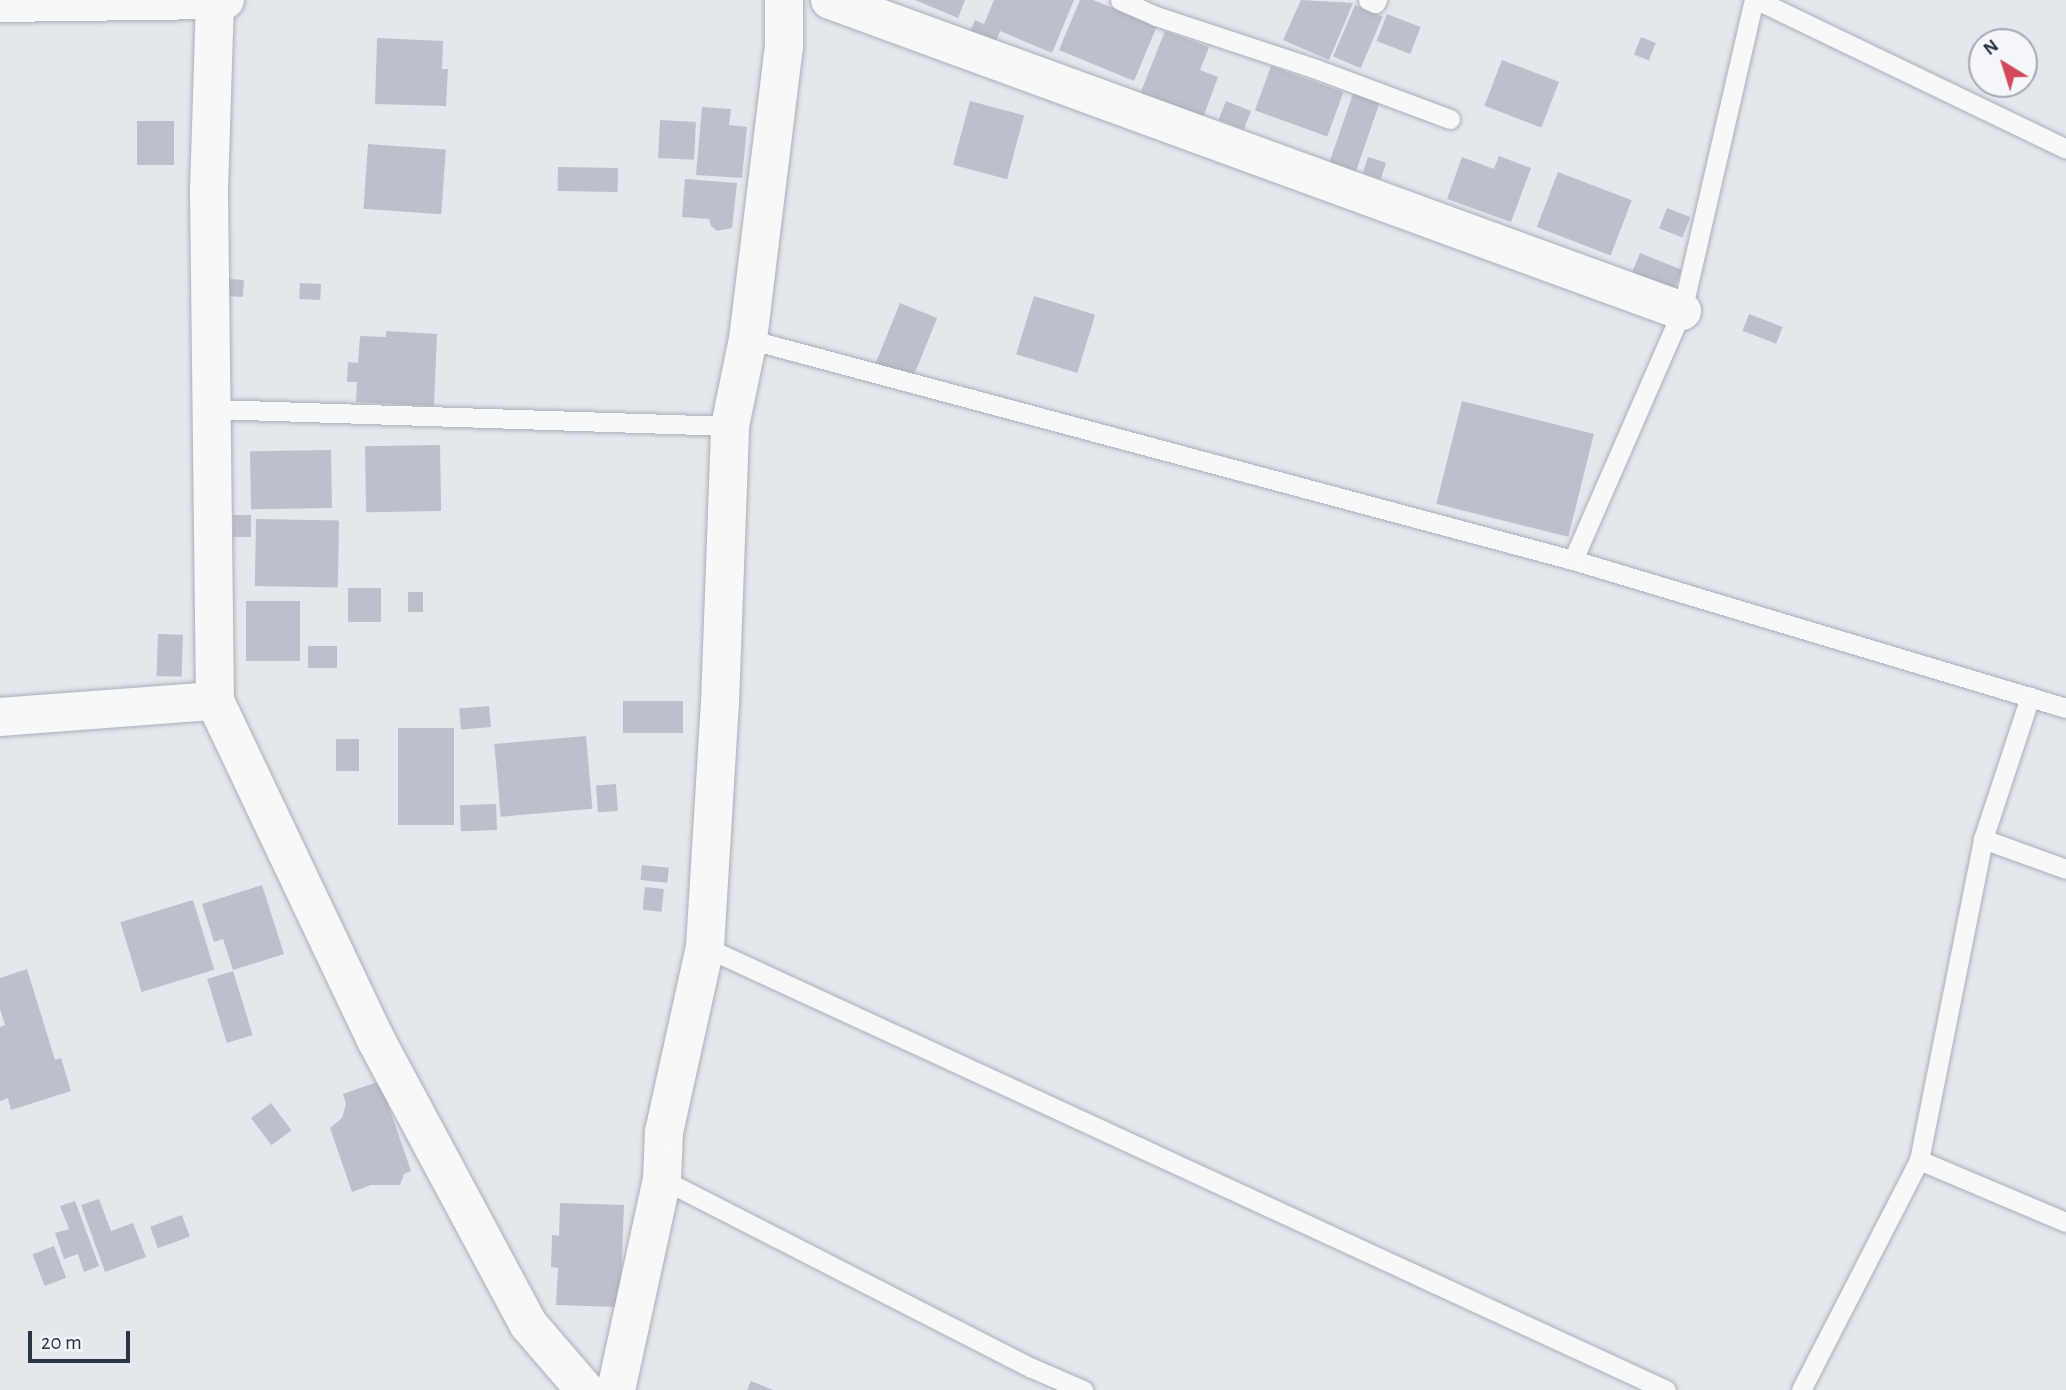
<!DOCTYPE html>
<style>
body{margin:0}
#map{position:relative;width:2066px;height:1390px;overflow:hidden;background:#e4e7ec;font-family:"Alegreya Sans",sans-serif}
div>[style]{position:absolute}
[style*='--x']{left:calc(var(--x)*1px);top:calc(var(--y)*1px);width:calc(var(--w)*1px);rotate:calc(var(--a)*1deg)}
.building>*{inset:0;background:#bbc0ca;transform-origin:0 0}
.roads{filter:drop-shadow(0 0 2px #a9aeb7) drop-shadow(0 0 2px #a9aeb7)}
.service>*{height:19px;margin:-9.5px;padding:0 9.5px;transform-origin:9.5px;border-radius:9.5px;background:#f7f8fa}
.minor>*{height:38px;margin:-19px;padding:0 19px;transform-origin:19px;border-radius:19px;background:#f7f8fa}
span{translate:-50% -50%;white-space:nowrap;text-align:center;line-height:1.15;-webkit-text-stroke:5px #f4f6f9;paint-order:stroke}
.north{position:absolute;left:1968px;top:28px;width:70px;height:70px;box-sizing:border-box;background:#f4f6f9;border:2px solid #a4a8b1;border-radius:50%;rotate:322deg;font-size:19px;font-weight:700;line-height:28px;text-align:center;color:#2b3445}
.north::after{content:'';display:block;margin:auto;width:24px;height:32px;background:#d1495b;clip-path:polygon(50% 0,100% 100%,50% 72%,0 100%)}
.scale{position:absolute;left:28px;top:1331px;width:102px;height:32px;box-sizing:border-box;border:4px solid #2b3445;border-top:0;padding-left:9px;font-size:21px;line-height:24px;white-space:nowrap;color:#2b3445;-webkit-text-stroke:5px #f4f6f9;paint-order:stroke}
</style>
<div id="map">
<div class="building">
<div style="clip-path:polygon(915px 0,965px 0,958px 18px)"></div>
<div style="clip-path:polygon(994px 0,1074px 0,1052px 53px,1000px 31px,996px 42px,970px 32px,975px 20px,984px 24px)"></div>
<div style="clip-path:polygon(1080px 0,1093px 0,1157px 26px,1134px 81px,1059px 50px)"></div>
<div style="clip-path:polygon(1301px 0,1353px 3px,1329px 60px,1283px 40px)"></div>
<div style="left:1355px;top:5px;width:30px;height:56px;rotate:23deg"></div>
<div style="left:1387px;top:14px;width:36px;height:29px;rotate:21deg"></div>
<div style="clip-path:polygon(1165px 31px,1209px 47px,1200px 70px,1218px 77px,1203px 118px,1140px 94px)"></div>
<div style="left:1641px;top:37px;width:16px;height:19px;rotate:22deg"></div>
<div style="clip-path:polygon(377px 38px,443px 41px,442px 69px,448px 69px,446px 106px,375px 104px)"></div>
<div style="left:1502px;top:60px;width:61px;height:49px;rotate:21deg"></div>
<div style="left:1271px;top:66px;width:77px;height:47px;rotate:20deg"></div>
<div style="left:1354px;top:91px;width:28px;height:77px;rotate:19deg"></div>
<div style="left:970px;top:101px;width:56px;height:66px;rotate:15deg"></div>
<div style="left:1226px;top:101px;width:27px;height:20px;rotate:22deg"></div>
<div style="clip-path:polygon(702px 107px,731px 109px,729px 125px,747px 127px,742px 178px,696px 175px)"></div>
<div style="left:660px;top:120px;width:36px;height:38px;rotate:3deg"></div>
<div style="left:137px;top:121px;width:37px;height:44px"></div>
<div style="left:368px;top:144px;width:78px;height:65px;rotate:4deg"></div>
<div style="clip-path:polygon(1499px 156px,1531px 168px,1511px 222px,1447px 199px,1462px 157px,1494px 169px)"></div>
<div style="left:1368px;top:157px;width:19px;height:17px;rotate:18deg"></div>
<div style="left:558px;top:167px;width:60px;height:24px;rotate:1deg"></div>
<div style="left:1558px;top:172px;width:79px;height:59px;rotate:21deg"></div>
<div style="clip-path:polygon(685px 179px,737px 183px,732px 228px,717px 231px,711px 226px,709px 219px,682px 217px)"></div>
<div style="left:1667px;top:208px;width:25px;height:22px;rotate:21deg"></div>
<div style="left:1640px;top:253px;width:45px;height:26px;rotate:22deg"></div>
<div style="left:229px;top:279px;width:15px;height:17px;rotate:4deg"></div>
<div style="left:300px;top:283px;width:21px;height:16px;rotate:3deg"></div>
<div style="left:1034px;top:296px;width:64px;height:61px;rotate:17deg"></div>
<div style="left:900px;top:303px;width:40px;height:65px;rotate:22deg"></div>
<div style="left:1749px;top:314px;width:36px;height:18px;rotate:21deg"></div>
<div style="clip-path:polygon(386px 331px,437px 334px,434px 406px,356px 402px,357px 382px,347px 382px,348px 362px,358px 363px,360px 336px,386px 337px)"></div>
<div style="left:1462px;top:401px;width:136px;height:106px;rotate:14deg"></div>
<div style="left:440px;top:445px;width:66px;height:75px;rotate:89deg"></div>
<div style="left:331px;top:450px;width:58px;height:81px;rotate:89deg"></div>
<div style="left:233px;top:515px;width:18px;height:22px"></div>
<div style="left:256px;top:519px;width:83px;height:67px;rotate:1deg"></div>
<div style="left:381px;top:588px;width:34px;height:33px;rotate:90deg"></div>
<div style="left:408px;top:592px;width:15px;height:20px"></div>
<div style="left:300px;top:601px;width:60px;height:54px;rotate:90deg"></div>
<div style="left:158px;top:634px;width:25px;height:42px;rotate:2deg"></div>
<div style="left:337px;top:646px;width:22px;height:29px;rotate:90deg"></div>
<div style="left:683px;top:701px;width:32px;height:60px;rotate:90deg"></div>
<div style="left:489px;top:706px;width:21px;height:30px;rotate:85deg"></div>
<div style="left:398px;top:728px;width:56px;height:97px"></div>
<div style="left:586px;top:736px;width:73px;height:92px;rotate:85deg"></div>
<div style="left:336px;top:739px;width:23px;height:32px"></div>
<div style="left:616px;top:784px;width:27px;height:20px;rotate:86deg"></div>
<div style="left:496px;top:804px;width:26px;height:36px;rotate:88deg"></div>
<div style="left:642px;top:865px;width:27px;height:15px;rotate:6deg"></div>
<div style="clip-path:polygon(262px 885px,284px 954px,233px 970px,223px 939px,214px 942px,202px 904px)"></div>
<div style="left:645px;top:887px;width:19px;height:23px;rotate:6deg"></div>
<div style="left:193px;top:900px;width:73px;height:76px;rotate:73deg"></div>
<div style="clip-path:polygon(27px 969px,55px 1060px,61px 1058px,71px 1091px,11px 1110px,8px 1098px,0 1101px,0 1027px,5px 1025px,0 1009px,0 978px)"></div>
<div style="left:233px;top:971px;width:67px;height:27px;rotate:73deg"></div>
<div style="clip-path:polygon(380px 1081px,411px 1171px,404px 1174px,400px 1185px,371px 1185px,352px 1192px,330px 1128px,342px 1118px,346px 1104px,343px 1094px)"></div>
<div style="left:271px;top:1103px;width:34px;height:25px;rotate:53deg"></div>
<div style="clip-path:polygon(99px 1199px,111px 1231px,133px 1223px,146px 1257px,105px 1272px,81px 1205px)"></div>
<div style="clip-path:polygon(75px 1201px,99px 1266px,84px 1272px,78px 1254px,64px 1259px,55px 1233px,69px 1229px,60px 1206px)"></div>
<div style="clip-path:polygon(560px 1203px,624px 1205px,620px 1307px,556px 1305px,558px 1268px,551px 1267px,552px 1235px,559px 1236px)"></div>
<div style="left:182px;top:1215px;width:23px;height:34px;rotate:70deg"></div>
<div style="left:54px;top:1246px;width:34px;height:23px;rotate:69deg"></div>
<div style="clip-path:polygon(751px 1381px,773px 1390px,747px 1390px)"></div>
</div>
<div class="roads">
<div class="service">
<div style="--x:1120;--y:0;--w:39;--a:24"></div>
<div style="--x:1156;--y:16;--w:169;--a:18.3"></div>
<div style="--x:1316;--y:69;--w:143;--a:20.5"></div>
<div style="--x:1368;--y:0;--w:8;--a:23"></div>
<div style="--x:1375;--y:3;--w:4;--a:-56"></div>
<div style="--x:1757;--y:0;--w:343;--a:25.7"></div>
<div style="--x:748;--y:339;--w:854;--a:15"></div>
<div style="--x:1573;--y:560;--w:515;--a:16.71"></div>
<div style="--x:213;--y:409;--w:517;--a:1.88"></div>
<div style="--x:1573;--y:560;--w:272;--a:-66.4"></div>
<div style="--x:1682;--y:311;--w:319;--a:-77"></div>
<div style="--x:1983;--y:839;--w:88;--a:19.9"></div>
<div style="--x:705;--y:947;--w:1058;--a:24.75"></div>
<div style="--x:1919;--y:1160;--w:160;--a:22.9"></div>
<div style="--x:662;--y:1179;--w:415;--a:27.1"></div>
<div style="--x:1032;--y:1368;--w:56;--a:23.3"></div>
<div style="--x:1801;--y:1390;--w:259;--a:-62.8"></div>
<div style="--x:1919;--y:1160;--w:327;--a:-78.7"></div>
<div style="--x:1983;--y:839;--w:150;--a:-71.7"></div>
</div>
<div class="minor">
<div style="--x:215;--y:0;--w:190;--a:91.8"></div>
<div style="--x:209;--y:190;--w:511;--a:89.33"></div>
<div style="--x:215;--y:701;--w:375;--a:64.6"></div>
<div style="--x:376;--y:1040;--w:323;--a:61.8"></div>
<div style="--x:529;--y:1325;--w:86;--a:49.3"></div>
<div style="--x:830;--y:0;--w:907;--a:20.05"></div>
<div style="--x:0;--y:3;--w:225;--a:-0.8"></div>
<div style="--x:0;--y:717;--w:216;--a:-4.3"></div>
<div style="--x:616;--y:1390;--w:216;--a:-77.7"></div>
<div style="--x:662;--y:1179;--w:47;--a:-87.6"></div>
<div style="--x:664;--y:1132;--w:189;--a:-77.5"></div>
<div style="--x:705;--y:947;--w:244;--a:-86.5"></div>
<div style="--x:720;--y:703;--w:277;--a:-87.9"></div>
<div style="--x:730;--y:426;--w:89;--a:-78.3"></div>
<div style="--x:748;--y:339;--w:294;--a:-83"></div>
<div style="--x:784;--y:47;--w:47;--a:-90"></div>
</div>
</div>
<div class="north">N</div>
<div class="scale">20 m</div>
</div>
